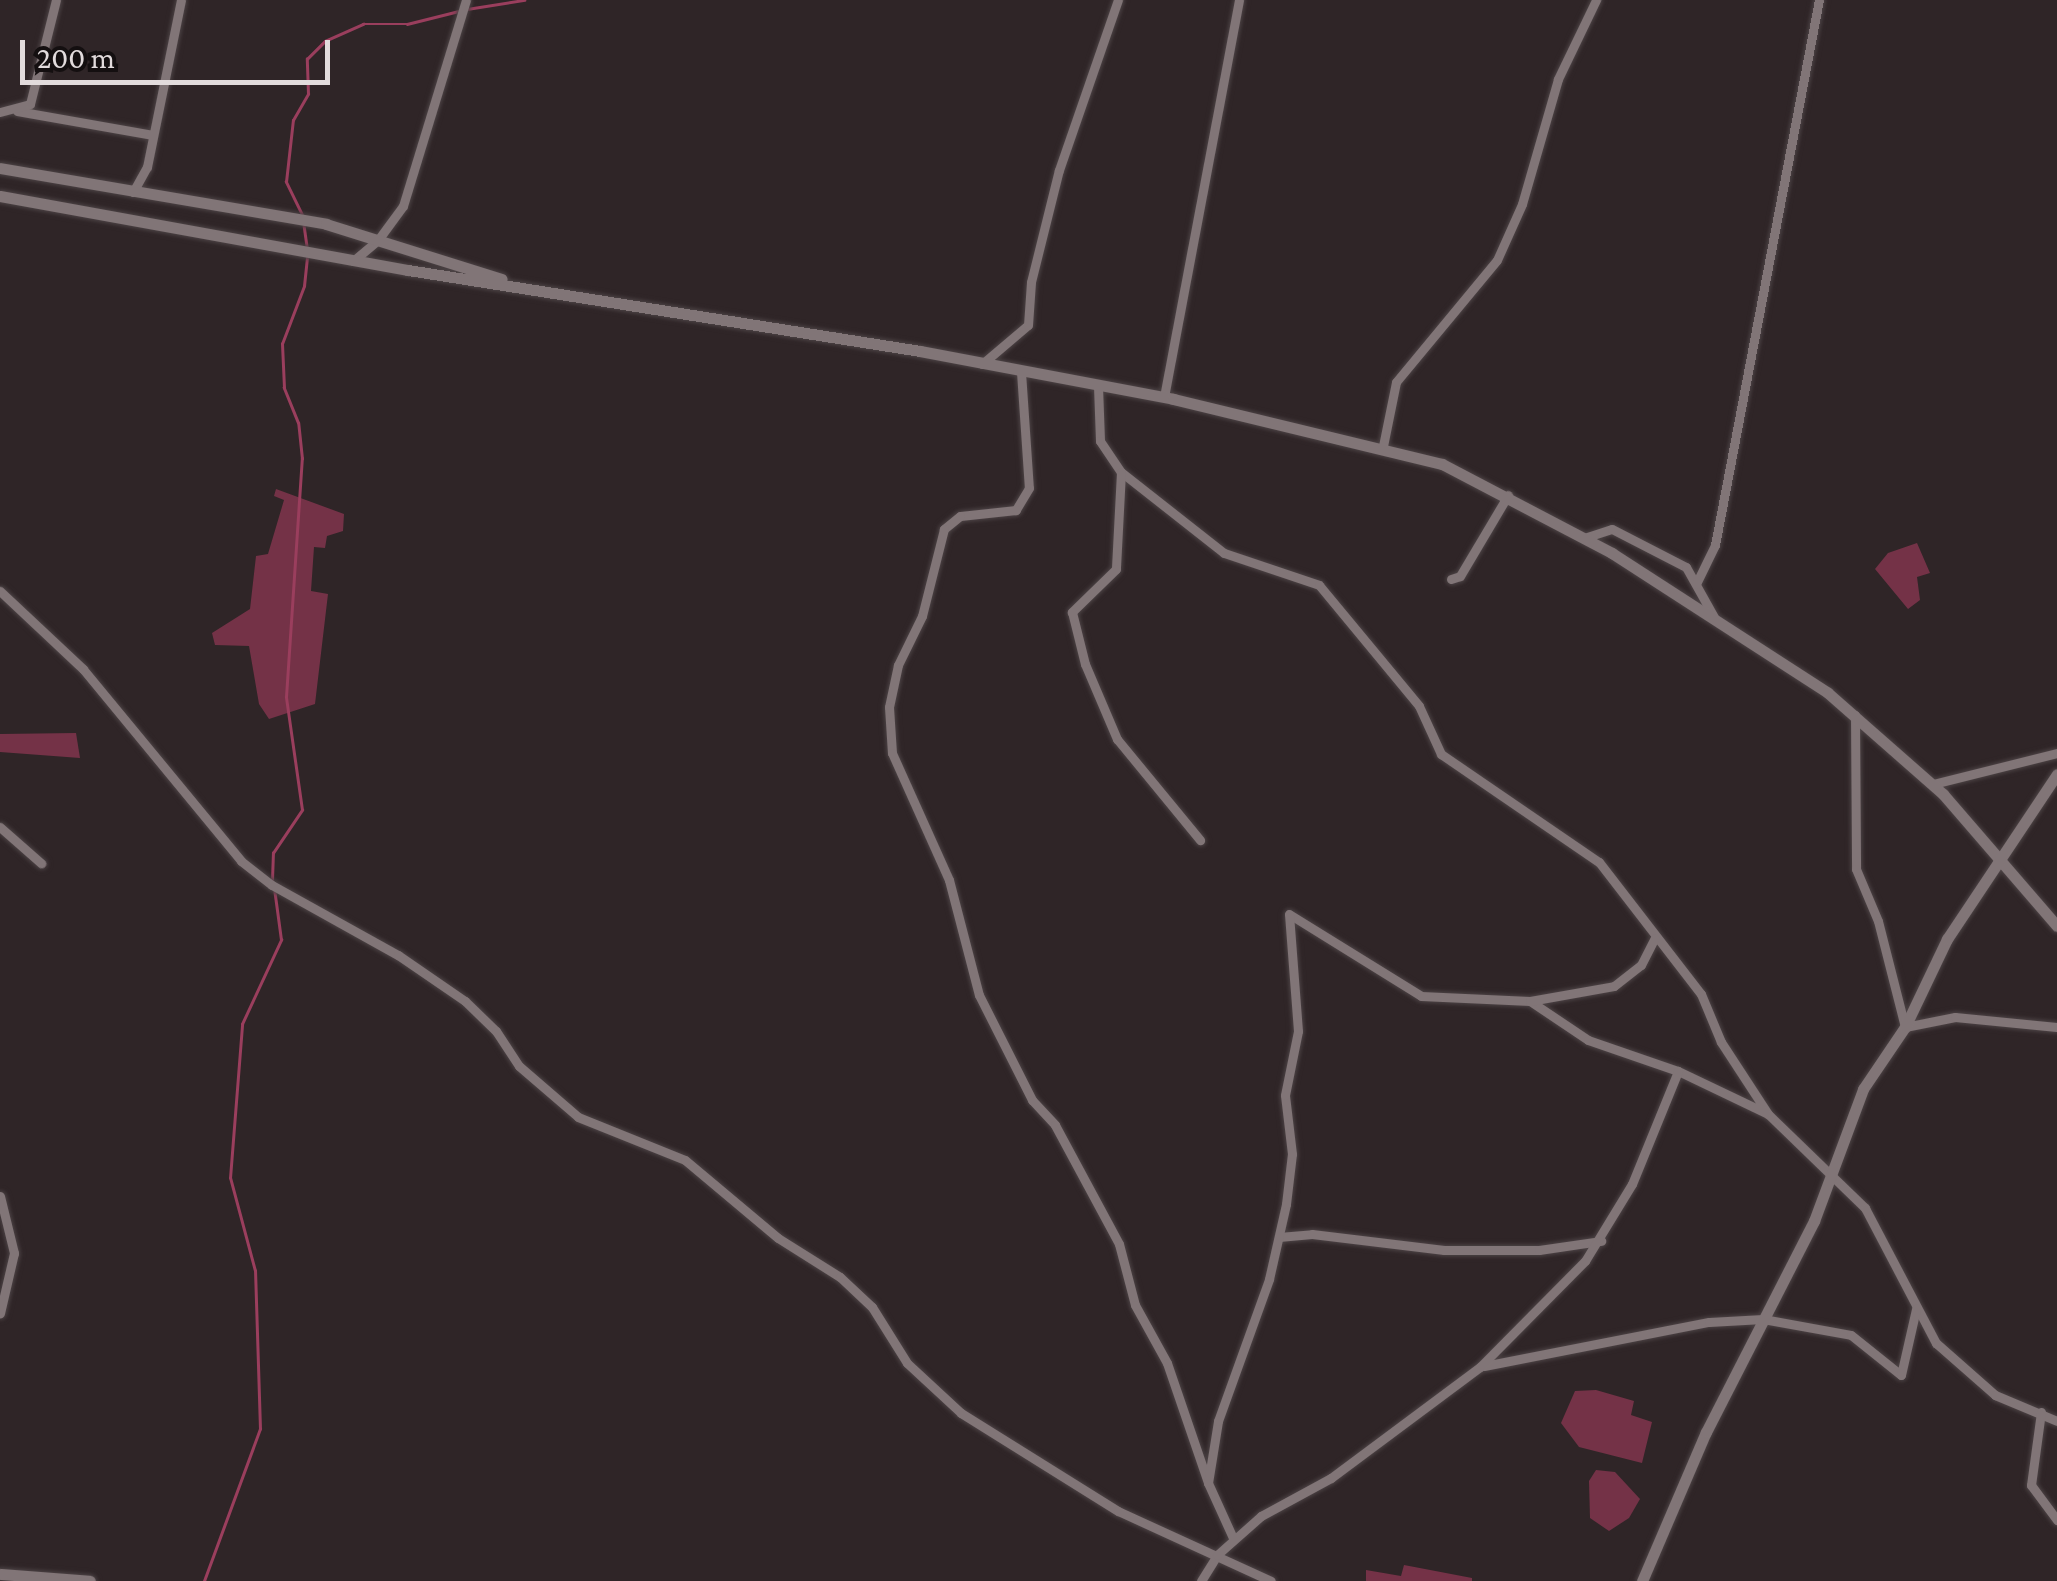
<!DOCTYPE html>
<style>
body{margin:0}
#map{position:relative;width:2057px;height:1581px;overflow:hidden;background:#2f2527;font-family:"Crimson Pro",serif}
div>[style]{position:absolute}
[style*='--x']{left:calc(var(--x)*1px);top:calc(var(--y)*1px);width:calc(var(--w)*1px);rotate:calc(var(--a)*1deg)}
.green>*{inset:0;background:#743247}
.stream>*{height:2.5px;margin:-1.25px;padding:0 1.25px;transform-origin:1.25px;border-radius:1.25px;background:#9a3e5d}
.roads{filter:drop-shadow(0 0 2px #4c4345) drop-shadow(0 0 2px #4c4345)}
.minor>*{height:9px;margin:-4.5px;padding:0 4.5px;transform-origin:4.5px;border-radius:4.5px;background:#817577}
.tertiary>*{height:11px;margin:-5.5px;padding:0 5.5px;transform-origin:5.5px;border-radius:5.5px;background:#817577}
span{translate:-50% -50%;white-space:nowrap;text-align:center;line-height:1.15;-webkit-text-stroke:10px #140f10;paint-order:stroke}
.scale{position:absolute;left:20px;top:40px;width:310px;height:45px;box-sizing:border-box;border:5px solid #e2dbdc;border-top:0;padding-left:12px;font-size:30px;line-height:35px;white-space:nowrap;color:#e2dbdc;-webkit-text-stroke:8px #140f10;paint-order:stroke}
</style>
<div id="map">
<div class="green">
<div style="clip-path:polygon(276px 489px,344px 514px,343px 531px,327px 536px,325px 548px,314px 547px,311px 591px,328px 594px,315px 704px,269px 719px,259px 704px,249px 646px,215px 645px,212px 633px,250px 609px,256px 556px,268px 554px,284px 500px,274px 496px)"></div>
<div style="clip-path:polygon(1917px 543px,1930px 573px,1917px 577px,1920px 600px,1908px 609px,1875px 569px,1888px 553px)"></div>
<div style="clip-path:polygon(76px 733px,80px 758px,0 752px,0 734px)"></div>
<div style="clip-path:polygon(1596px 1390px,1634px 1401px,1631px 1415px,1652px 1422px,1642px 1463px,1579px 1447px,1561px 1423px,1575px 1391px)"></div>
<div style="clip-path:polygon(1596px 1470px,1615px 1472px,1640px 1499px,1629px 1518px,1609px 1531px,1590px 1518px,1589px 1481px)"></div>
<div style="clip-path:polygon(1404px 1565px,1472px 1578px,1472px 1581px,1366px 1581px,1366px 1570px,1401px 1576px)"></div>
</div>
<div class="stream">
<div style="--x:467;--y:9;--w:58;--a:-9"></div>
<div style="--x:303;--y:217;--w:39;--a:-116"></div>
<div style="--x:286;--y:182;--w:62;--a:-83.6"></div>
<div style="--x:293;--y:120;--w:30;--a:-60"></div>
<div style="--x:308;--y:94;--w:35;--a:-92"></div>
<div style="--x:307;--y:59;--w:25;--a:-45"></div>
<div style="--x:325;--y:41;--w:42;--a:-24.1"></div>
<div style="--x:363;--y:24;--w:44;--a:0"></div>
<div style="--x:407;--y:24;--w:54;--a:-14"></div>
<div style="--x:304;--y:225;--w:22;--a:82"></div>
<div style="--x:272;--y:880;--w:27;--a:-88"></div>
<div style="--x:273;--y:853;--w:52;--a:-56"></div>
<div style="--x:302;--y:810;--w:114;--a:-98.1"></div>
<div style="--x:286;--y:697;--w:239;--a:-86.2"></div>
<div style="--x:302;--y:459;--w:36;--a:-96"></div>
<div style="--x:298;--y:423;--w:38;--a:-112"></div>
<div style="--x:284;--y:388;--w:44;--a:-92.6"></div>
<div style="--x:282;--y:344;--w:62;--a:-69.2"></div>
<div style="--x:304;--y:286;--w:31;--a:-84"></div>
<div style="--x:204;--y:1581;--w:162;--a:-69.8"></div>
<div style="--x:260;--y:1429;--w:158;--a:-91.8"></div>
<div style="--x:255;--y:1271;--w:96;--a:-105"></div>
<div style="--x:230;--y:1178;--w:154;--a:-85.5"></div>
<div style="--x:242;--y:1024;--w:93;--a:-65.1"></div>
<div style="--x:281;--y:940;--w:52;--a:-97.7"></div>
</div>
<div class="roads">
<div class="minor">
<div style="--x:17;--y:111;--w:138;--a:10"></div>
<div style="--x:0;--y:112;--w:31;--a:-15"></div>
<div style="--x:30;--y:104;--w:107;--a:-76"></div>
<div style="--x:133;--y:192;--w:29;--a:-61"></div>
<div style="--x:147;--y:167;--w:170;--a:-78.5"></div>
<div style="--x:353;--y:261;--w:33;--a:-40"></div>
<div style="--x:378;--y:240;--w:42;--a:-53.7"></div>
<div style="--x:403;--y:206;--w:215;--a:-73"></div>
<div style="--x:982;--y:364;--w:60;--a:-40.3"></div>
<div style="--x:1028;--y:325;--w:43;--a:-86"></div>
<div style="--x:1031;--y:282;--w:115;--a:-76"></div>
<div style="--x:1059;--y:170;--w:180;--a:-70.9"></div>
<div style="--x:1021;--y:372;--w:116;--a:86.1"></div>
<div style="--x:1029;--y:488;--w:26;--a:121"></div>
<div style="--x:1016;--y:510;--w:56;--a:173.9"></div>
<div style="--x:960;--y:516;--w:21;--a:141"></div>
<div style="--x:944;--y:529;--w:90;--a:104.2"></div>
<div style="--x:922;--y:616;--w:55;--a:116.1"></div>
<div style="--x:898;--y:665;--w:43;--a:102.1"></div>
<div style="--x:889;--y:707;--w:46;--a:86.3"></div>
<div style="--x:892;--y:753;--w:139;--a:65.8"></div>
<div style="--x:949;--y:880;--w:119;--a:75.4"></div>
<div style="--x:979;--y:995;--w:118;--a:63.2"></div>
<div style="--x:1032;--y:1100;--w:34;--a:47"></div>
<div style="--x:1055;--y:1125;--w:135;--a:61.7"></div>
<div style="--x:1119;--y:1244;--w:63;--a:75.3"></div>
<div style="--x:1135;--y:1305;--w:66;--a:61.1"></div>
<div style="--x:1167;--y:1363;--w:127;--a:71.1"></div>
<div style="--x:1098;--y:386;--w:55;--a:87.9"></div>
<div style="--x:1100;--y:441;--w:37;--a:56"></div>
<div style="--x:1121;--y:472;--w:131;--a:38.2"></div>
<div style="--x:1224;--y:553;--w:100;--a:18.6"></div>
<div style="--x:1319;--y:585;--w:157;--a:50.4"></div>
<div style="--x:1419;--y:706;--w:53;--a:65.4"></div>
<div style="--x:1441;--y:754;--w:191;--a:34.4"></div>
<div style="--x:1599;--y:862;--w:167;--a:52.3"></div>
<div style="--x:1701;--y:994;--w:52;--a:67.4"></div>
<div style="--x:1721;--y:1042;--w:86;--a:56.9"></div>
<div style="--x:1768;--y:1114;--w:135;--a:44.1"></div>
<div style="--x:1865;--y:1208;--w:153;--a:62.3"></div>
<div style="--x:1936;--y:1343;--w:79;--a:41.4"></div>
<div style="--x:1995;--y:1395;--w:67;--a:22.8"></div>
<div style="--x:1164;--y:397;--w:404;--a:-79.3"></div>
<div style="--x:1383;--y:446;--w:65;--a:-78.5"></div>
<div style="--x:1396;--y:382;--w:158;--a:-50.4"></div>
<div style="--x:1497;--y:260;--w:61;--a:-65.9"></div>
<div style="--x:1522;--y:204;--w:130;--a:-73.9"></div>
<div style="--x:1558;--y:79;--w:88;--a:-64.3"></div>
<div style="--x:1121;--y:472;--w:97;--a:93"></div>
<div style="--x:1116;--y:569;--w:62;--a:135.7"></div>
<div style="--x:1072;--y:612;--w:54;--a:76"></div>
<div style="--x:1085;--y:664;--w:82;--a:66.9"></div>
<div style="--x:1117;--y:739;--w:131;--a:50.6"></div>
<div style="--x:1584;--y:538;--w:29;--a:-18"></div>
<div style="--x:1612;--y:529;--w:83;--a:27.2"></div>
<div style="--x:1686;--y:567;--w:57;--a:60.8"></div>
<div style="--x:1451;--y:579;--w:9;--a:-18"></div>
<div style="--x:1460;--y:576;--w:94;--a:-59.3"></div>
<div style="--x:1696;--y:584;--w:43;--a:-64"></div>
<div style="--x:1715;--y:545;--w:555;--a:-79.2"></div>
<div style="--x:0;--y:591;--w:114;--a:43.2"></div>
<div style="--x:83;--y:669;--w:249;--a:50.5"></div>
<div style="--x:241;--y:861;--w:39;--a:38"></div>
<div style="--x:272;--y:885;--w:144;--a:29.1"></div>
<div style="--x:398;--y:955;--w:81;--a:34.5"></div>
<div style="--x:465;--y:1001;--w:43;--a:44.1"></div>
<div style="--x:496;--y:1031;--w:42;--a:56.7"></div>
<div style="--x:519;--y:1066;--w:78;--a:40.8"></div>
<div style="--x:578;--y:1117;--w:115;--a:21.9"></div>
<div style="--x:685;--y:1160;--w:121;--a:40"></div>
<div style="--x:778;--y:1238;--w:73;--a:32.2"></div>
<div style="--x:840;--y:1277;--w:44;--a:43.2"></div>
<div style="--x:872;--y:1307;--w:66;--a:58"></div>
<div style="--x:907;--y:1363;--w:74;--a:42.8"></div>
<div style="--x:961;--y:1413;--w:185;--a:32"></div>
<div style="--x:1118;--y:1511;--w:168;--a:24.6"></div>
<div style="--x:1855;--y:715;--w:154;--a:89.6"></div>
<div style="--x:1856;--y:869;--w:56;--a:67.1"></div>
<div style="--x:1878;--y:921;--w:109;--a:75.7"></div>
<div style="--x:1905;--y:1027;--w:51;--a:-11.3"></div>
<div style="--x:1955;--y:1017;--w:102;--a:5.6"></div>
<div style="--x:1933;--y:784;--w:128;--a:-14"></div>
<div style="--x:0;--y:827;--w:55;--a:41.3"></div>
<div style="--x:1289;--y:914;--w:155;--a:31.8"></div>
<div style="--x:1421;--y:996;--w:109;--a:2.6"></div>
<div style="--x:1530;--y:1001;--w:70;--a:33.9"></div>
<div style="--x:1588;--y:1040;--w:95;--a:19"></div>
<div style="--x:1678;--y:1071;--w:98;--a:25.5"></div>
<div style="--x:1530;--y:1001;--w:85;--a:-10.1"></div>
<div style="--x:1614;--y:986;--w:34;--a:-38"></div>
<div style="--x:1641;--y:965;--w:30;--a:-63"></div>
<div style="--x:0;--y:1196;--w:59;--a:76.2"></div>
<div style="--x:14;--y:1253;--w:62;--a:103.1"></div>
<div style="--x:1279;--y:1237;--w:33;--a:-5"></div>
<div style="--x:1312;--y:1234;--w:133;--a:6.9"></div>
<div style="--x:1444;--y:1250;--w:95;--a:0"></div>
<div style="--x:1539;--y:1250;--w:63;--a:-8.3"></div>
<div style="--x:1484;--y:1366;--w:229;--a:-11.1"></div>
<div style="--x:1709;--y:1322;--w:54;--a:-3.2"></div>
<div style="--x:1763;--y:1319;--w:89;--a:10.3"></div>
<div style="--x:1851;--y:1335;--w:64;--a:38.7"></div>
<div style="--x:1901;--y:1375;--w:68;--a:-77.2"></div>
<div style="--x:2041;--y:1412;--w:74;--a:97.8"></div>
<div style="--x:2031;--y:1485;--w:44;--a:53.4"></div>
<div style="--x:1233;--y:1538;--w:60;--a:-114.4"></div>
<div style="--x:1208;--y:1483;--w:63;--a:-80.8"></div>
<div style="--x:1218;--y:1421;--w:151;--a:-70.2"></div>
<div style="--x:1269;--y:1279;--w:77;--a:-77.2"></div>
<div style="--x:1286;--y:1204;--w:50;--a:-83.2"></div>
<div style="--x:1292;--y:1154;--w:59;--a:-96.8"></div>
<div style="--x:1285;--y:1095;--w:65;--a:-78.5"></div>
<div style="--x:1298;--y:1031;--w:117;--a:-94.4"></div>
<div style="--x:1201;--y:1581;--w:31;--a:-58"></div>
<div style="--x:1217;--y:1555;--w:59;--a:-41.6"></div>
<div style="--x:1261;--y:1516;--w:80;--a:-28.5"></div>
<div style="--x:1331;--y:1478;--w:186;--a:-36.7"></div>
<div style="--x:1480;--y:1367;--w:149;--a:-45.3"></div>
<div style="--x:1585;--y:1261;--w:90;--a:-58.6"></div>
<div style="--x:1632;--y:1184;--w:122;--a:-67.8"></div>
</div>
<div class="tertiary">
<div style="--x:0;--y:168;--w:331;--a:9.7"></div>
<div style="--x:326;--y:224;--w:184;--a:17.4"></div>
<div style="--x:0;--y:196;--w:415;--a:10.3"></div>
<div style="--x:408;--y:270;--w:518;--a:8.99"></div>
<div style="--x:920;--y:351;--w:258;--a:10.7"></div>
<div style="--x:1173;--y:399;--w:277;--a:13.6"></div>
<div style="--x:1442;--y:464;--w:192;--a:27.6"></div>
<div style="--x:1612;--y:553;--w:257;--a:32.9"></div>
<div style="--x:1828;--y:693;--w:153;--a:41.3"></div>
<div style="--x:1943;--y:794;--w:174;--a:49.2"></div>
<div style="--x:0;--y:1574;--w:90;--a:4.4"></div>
<div style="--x:1642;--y:1581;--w:162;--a:-66.8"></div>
<div style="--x:1706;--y:1432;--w:237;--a:-62.9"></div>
<div style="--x:1814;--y:1221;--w:141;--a:-69.6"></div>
<div style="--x:1863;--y:1089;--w:75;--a:-55.9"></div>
<div style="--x:1905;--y:1027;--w:98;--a:-64.5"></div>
<div style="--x:1947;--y:939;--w:198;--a:-56.3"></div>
</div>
</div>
<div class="scale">200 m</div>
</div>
